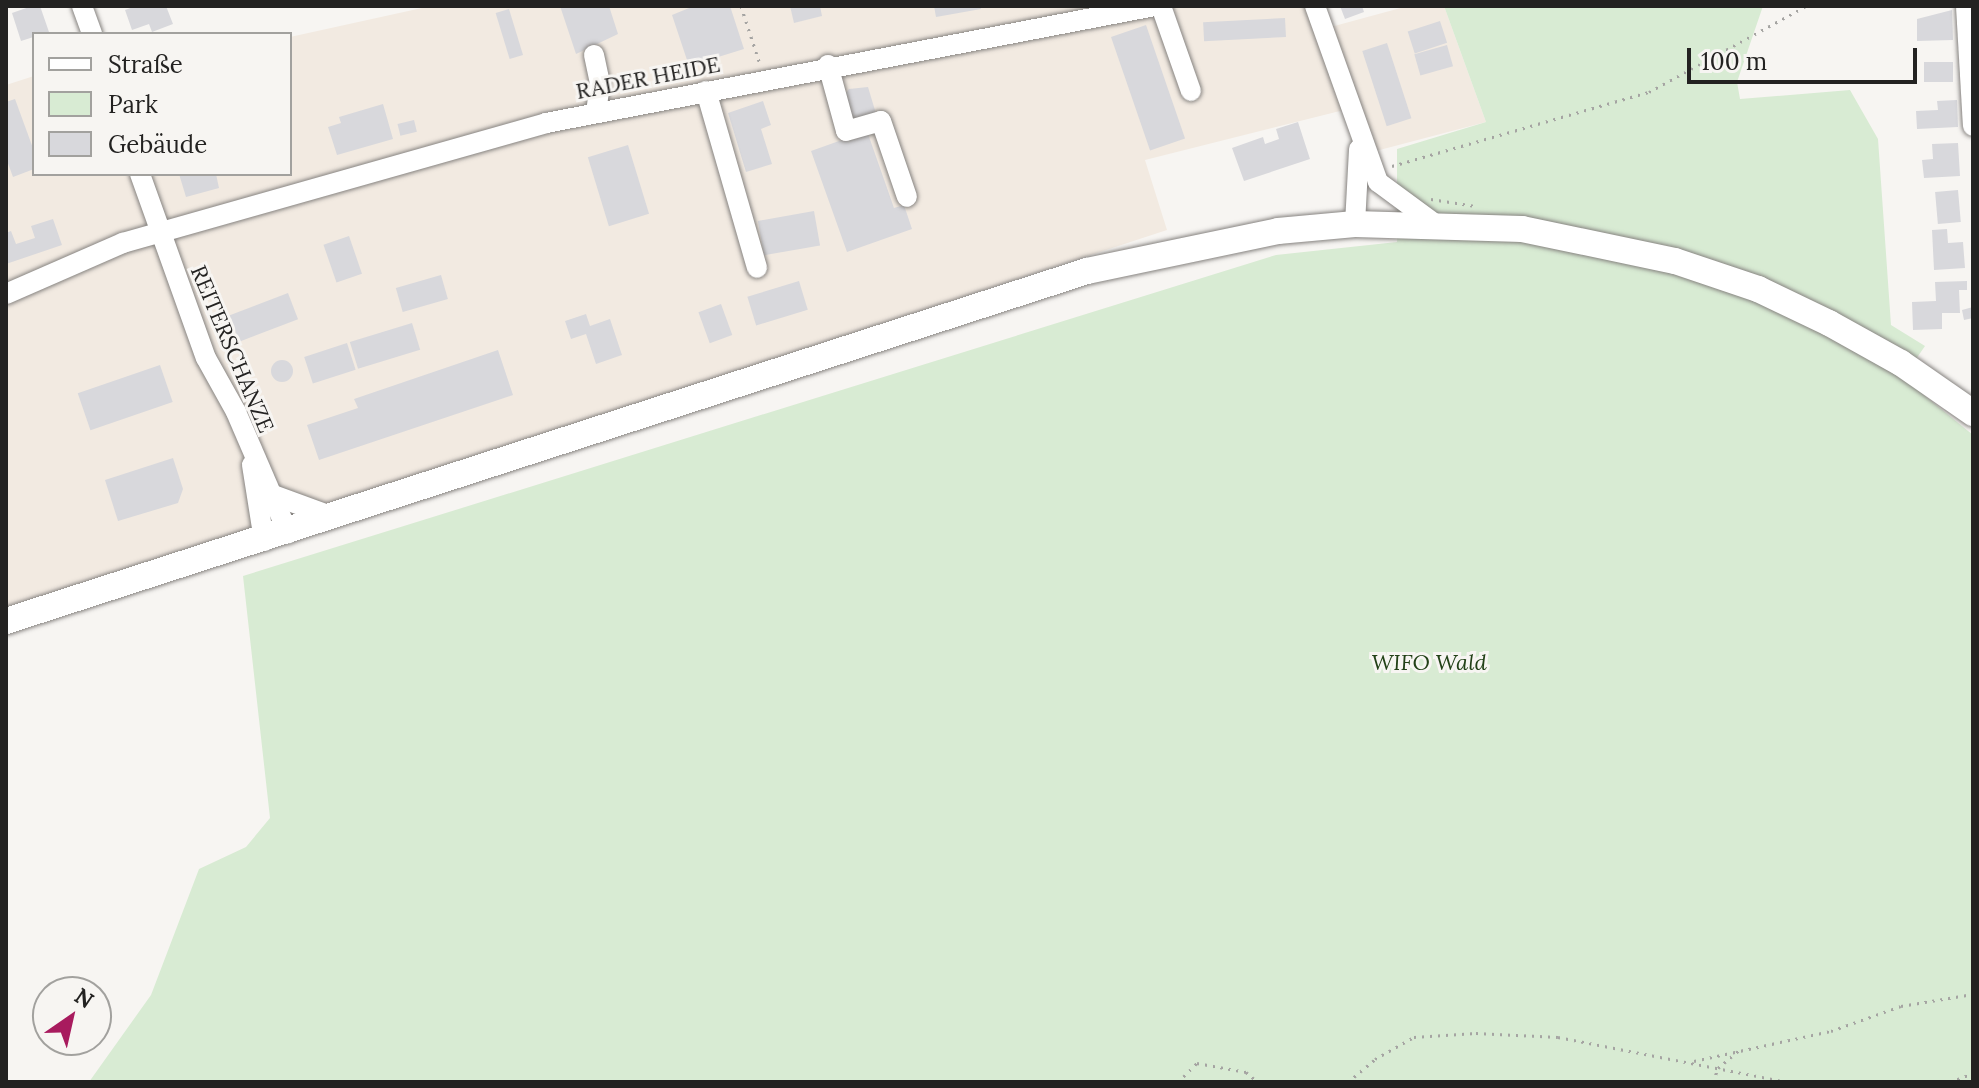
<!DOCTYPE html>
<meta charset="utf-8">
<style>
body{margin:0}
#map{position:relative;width:1979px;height:1088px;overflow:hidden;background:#f7f5f2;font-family:Lora,serif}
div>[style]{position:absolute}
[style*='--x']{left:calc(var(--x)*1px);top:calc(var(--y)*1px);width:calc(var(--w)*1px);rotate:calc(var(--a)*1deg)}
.built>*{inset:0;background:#f2eae1}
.green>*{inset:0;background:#d8ebd3}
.building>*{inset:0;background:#d8d8dc;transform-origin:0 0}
.round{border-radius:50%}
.path>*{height:3px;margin-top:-1.5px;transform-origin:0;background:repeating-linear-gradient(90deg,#a5a4a2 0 2px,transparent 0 8px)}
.roads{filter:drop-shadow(0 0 2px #868380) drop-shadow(0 0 2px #868380)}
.minor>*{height:20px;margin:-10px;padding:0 10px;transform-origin:10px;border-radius:10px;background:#fff}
.major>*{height:26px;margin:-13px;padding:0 13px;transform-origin:13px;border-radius:13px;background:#fff}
span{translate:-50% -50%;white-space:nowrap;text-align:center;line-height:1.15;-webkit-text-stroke:6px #f7f5f2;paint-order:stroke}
.street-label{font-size:22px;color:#232221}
.park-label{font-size:22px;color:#224117;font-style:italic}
.frame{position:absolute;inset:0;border:8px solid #232221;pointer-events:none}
.legend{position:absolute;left:32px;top:32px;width:260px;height:144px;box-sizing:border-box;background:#f7f5f2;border:2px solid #a2a19e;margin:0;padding:10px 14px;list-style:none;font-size:24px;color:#232221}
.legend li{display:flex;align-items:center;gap:16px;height:40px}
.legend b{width:40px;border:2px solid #a2a19e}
.north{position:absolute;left:32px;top:976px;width:80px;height:80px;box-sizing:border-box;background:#f7f5f2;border:2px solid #a2a19e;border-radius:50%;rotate:34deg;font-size:22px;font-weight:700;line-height:32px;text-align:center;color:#232221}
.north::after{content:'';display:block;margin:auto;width:28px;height:36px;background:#a81b5e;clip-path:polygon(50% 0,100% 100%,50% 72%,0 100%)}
.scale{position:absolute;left:1687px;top:48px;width:230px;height:36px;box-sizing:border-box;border:4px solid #232221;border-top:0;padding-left:10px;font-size:24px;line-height:28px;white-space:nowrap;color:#232221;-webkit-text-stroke:6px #f7f5f2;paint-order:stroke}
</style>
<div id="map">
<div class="built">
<div style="clip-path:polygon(431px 6px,1319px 6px,1327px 28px,1408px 6px,1444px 6px,1486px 122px,1353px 157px,1355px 136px,1344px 110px,1145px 160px,1167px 230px,6px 611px,6px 85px,34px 76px,34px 174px,290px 174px,290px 37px)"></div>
</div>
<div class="green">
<div style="clip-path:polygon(1444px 6px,1763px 6px,1737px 82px,1740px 99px,1850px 90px,1878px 139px,1891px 325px,1925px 346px,1903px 378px,1973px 435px,1973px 1082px,89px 1082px,151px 995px,199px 869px,246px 847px,270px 818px,243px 576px,1276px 255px,1397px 242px,1397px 149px,1486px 122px)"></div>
</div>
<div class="building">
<div style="clip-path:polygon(32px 6px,40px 6px,49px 32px,21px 41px,12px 13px)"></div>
<div style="clip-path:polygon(136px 6px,166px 6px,173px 24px,152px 32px,149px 24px,132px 30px,125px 10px)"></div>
<div style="clip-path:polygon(560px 6px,609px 6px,618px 34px,576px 54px)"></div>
<div style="clip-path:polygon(694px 6px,730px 6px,744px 49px,689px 66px,672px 15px)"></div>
<div style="clip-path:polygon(790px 6px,820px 6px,822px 16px,794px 23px)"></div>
<div style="clip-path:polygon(934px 6px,980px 6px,981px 9px,936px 17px)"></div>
<div style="clip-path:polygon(1340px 6px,1362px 6px,1364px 12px,1345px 19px)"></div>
<div style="left:509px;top:9px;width:48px;height:14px;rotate:73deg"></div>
<div style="clip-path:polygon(1952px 10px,1953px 40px,1917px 41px,1917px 19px)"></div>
<div style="left:1285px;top:18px;width:19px;height:82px;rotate:87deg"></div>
<div style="left:1440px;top:21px;width:23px;height:34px;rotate:72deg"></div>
<div style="left:1146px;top:25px;width:120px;height:37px;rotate:71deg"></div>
<div style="left:1387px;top:43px;width:79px;height:26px;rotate:72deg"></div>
<div style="left:1447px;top:45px;width:22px;height:34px;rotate:74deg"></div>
<div style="left:1953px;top:62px;width:20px;height:29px;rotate:90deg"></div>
<div style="clip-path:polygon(868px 87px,877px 117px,849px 125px,845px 94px,849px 89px)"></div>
<div style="clip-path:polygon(15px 99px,34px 151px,34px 169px,13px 177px,6px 158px,6px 102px)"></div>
<div style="clip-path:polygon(1957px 100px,1958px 127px,1917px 129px,1916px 111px,1938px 110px,1937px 101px)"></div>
<div style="clip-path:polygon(763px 101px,771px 125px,761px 129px,772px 164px,746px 172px,728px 113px)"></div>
<div style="clip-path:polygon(383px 104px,393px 139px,337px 155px,328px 127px,341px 123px,339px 117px)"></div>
<div style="left:414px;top:120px;width:12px;height:17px;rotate:76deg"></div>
<div style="clip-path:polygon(1298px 122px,1310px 159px,1244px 181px,1232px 148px,1263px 137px,1265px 144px,1279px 139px,1276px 129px)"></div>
<div style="clip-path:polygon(867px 131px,894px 208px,904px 205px,912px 229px,847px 252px,811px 151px)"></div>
<div style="clip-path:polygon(1958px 143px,1960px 176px,1924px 178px,1922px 160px,1933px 159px,1932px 144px)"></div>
<div style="left:628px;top:145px;width:72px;height:42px;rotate:73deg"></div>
<div style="clip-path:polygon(179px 174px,216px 174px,219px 188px,186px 197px)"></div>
<div style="left:1958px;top:190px;width:32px;height:23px;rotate:85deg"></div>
<div style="left:814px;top:211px;width:35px;height:57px;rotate:80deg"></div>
<div style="clip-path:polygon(53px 219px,62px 245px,6px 264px,6px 233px,11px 231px,16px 244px,35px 238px,31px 226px)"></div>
<div style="clip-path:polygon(1947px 229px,1948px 243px,1963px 242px,1965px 268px,1934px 270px,1932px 230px)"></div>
<div style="left:349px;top:236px;width:40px;height:27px;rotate:71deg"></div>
<div style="left:441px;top:275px;width:25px;height:47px;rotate:74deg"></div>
<div style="left:799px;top:281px;width:30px;height:54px;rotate:73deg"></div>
<div style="clip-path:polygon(1967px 281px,1967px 290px,1959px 290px,1960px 313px,1942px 313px,1942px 329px,1913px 330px,1912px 302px,1936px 301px,1935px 282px)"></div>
<div style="left:288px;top:293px;width:28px;height:63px;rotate:69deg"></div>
<div style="left:721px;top:304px;width:33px;height:24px;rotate:70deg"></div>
<div style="clip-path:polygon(1973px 307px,1973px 318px,1964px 320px,1962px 310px)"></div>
<div style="clip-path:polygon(586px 314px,590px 326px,610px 319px,622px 355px,596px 364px,586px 334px,571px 339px,565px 321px)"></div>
<div style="left:412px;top:323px;width:28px;height:65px;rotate:73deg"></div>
<div style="left:347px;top:343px;width:28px;height:45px;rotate:72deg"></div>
<div style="clip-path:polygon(498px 350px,513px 395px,319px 460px,307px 425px,358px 408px,354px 399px)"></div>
<div class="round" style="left:271px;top:360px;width:22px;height:22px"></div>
<div style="left:160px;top:365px;width:39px;height:87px;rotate:71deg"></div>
<div style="clip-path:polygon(173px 458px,183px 489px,178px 503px,118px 521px,105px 480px)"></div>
</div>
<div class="path">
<div style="--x:741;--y:6;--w:61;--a:71.9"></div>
<div style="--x:1392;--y:166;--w:267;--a:-16.1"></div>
<div style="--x:1649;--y:92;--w:179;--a:-28.7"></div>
<div style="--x:1431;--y:199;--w:45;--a:9"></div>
<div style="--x:1694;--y:1061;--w:140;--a:-12.4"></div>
<div style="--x:1831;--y:1031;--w:74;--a:-19.7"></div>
<div style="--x:1901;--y:1006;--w:73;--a:-9.5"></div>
<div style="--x:1178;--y:1082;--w:27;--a:-45"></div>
<div style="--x:1197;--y:1063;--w:50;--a:10.4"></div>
<div style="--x:1246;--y:1072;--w:16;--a:40"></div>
<div style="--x:1348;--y:1082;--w:35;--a:-40"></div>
<div style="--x:1375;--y:1059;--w:45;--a:-29.4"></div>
<div style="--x:1414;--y:1037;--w:62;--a:-3.7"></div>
<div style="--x:1476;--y:1033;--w:82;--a:2.8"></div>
<div style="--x:1558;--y:1037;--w:234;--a:11.1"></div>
<div style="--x:1713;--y:1082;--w:15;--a:-70"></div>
<div style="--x:1718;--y:1068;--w:30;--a:-40"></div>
<div style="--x:1950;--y:1082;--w:25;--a:-21"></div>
</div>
<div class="roads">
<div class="minor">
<div style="--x:82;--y:6;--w:30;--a:70"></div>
<div style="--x:1161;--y:6;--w:90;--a:70.6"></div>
<div style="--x:1315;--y:6;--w:187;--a:70.3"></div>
<div style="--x:1378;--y:182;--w:71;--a:36.4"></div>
<div style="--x:1966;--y:6;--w:120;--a:86.7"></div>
<div style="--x:594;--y:55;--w:30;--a:78"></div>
<div style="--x:600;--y:84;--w:29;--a:98"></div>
<div style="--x:828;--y:65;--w:68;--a:74.7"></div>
<div style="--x:846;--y:131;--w:36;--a:-16"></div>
<div style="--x:881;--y:121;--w:80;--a:71.1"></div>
<div style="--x:706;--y:91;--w:184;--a:73.9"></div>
<div style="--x:140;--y:174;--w:195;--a:70.3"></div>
<div style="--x:206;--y:358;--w:62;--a:60.9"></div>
<div style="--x:236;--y:412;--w:132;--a:66.7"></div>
<div style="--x:1355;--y:224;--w:75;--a:-86.9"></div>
<div style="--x:6;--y:294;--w:128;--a:-23.6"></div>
<div style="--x:123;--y:243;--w:440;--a:-15.8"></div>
<div style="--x:546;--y:123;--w:620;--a:-10.88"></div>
<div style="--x:252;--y:465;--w:77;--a:81"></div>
<div style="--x:273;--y:495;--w:64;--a:20.1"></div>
</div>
<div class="major">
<div style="--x:6;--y:621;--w:1136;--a:-17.94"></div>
<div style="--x:1087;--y:271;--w:195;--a:-11.8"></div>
<div style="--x:1278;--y:231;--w:77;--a:-5.2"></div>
<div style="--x:1355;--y:224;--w:167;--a:1.7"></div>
<div style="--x:1522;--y:229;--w:156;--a:11.8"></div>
<div style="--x:1675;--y:261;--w:88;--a:18.6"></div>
<div style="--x:1758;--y:289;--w:79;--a:25.6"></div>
<div style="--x:1829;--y:323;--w:82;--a:29.1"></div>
<div style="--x:1901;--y:363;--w:88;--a:34.8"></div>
</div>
</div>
<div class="street-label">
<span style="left:648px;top:78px;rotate:-11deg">RADER HEIDE</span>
<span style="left:232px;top:349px;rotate:67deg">REITERSCHANZE</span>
</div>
<div class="park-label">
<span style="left:1429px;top:663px">WIFO Wald</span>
</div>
<div class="frame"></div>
<ul class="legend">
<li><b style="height:10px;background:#fff"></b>Straße</li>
<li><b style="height:22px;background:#d8ebd3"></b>Park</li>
<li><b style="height:22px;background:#d8d8dc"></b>Gebäude</li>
</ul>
<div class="north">N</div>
<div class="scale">100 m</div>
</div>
